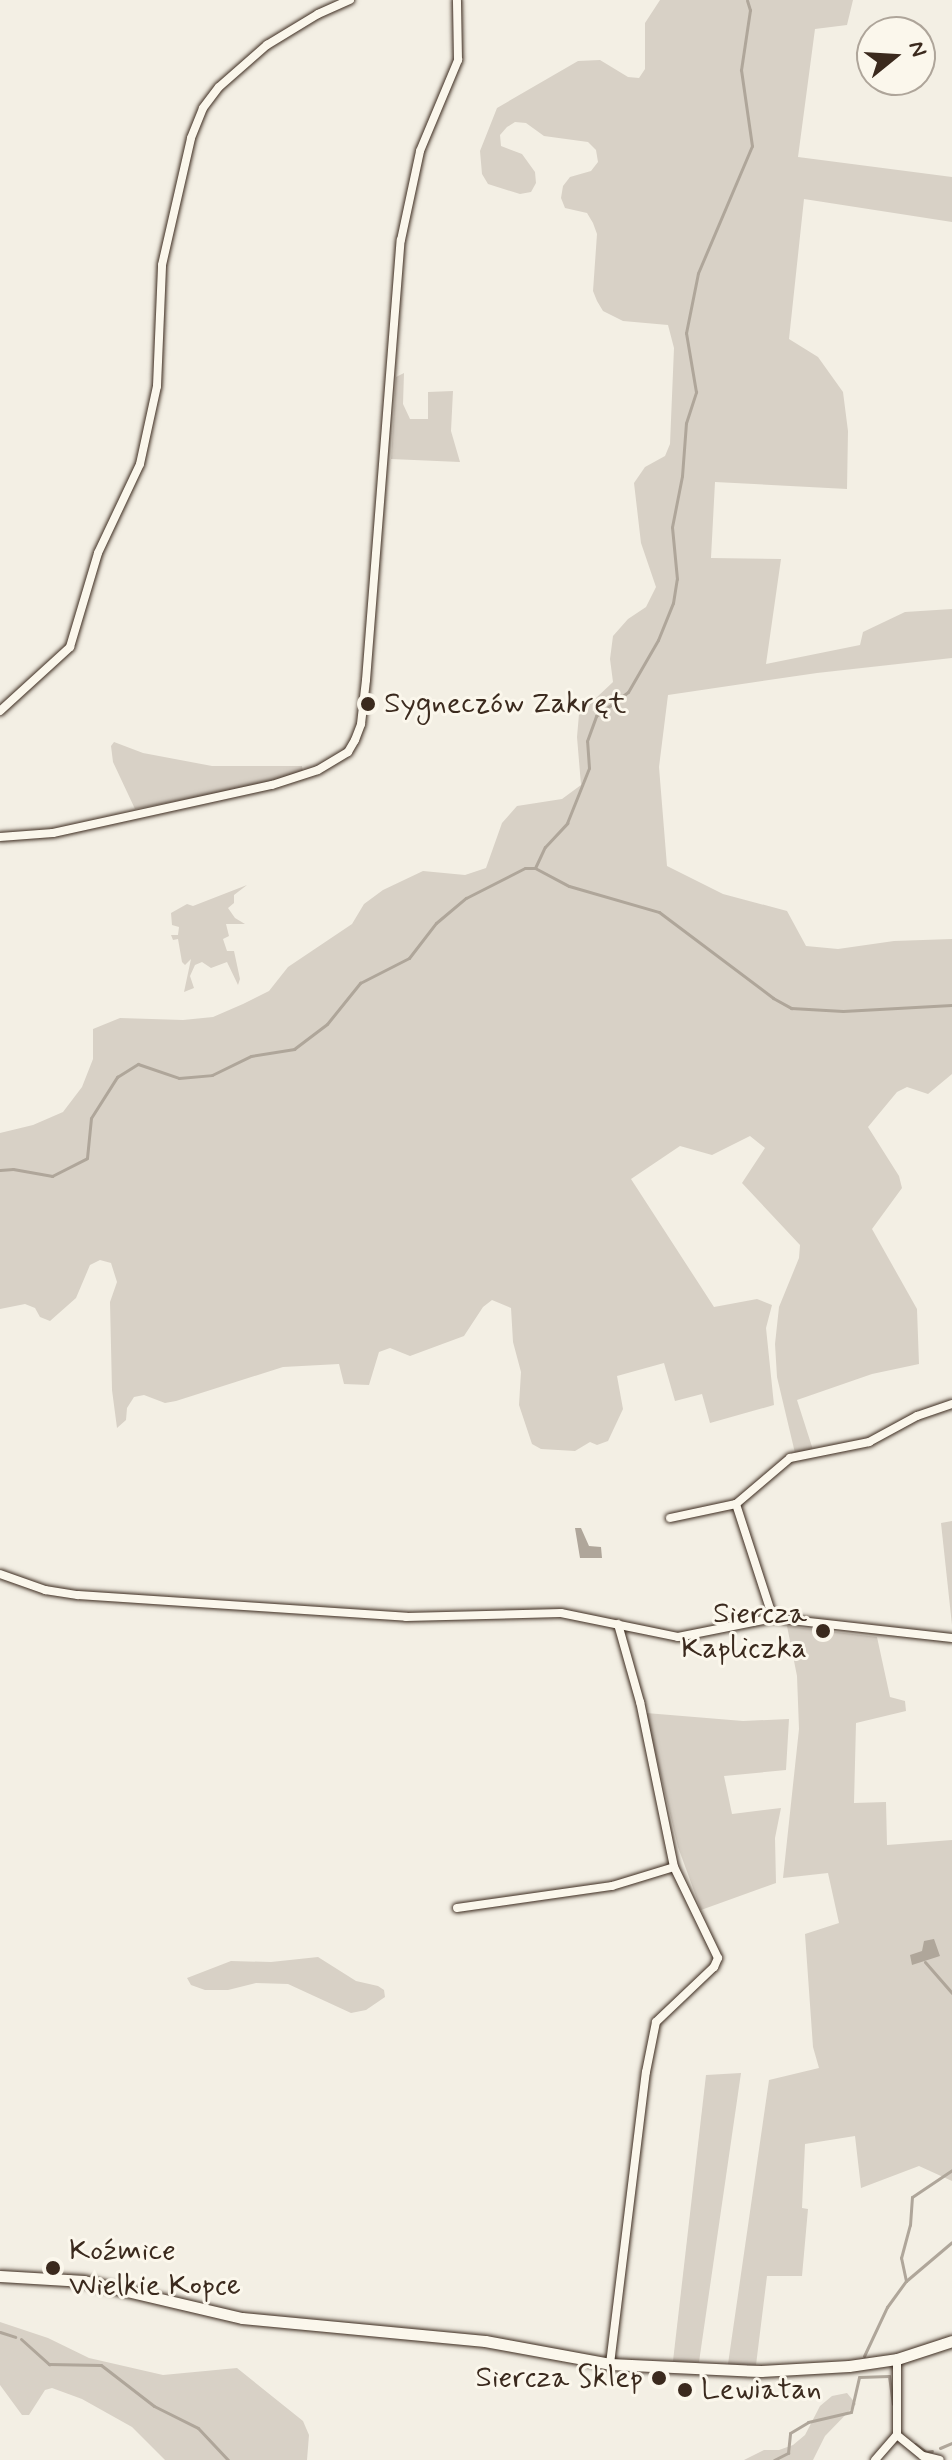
<!DOCTYPE html>
<meta charset="utf-8">
<style>
body{margin:0}
#map{position:relative;width:952px;height:2460px;overflow:hidden;background:#f3efe4;font-family:Mynerve,sans-serif}
div>[style]{position:absolute}
[style*='--x']{left:calc(var(--x)*1px);top:calc(var(--y)*1px);width:calc(var(--w)*1px);rotate:calc(var(--a)*1deg)}
.green>*{inset:0;background:#d8d1c6}
.water>*{inset:0;background:#afa69a}
.stream>*{height:3px;margin:-1.5px;padding:0 1.5px;transform-origin:1.5px;border-radius:1.5px;background:#afa69a}
.roads{filter:drop-shadow(0 0 2px #3b2a1e) drop-shadow(0 0 2px #3b2a1e)}
.minor>*{height:8px;margin:-4px;padding:0 4px;transform-origin:4px;border-radius:4px;background:#fbf7ec}
.tertiary>*{height:11px;margin:-5.5px;padding:0 5.5px;transform-origin:5.5px;border-radius:5.5px;background:#fbf7ec}
.dots>*{width:22px;height:22px;translate:-50% -50%;box-sizing:border-box;border:4px solid #fbf7ec;border-radius:50%}
span{translate:-50% -50%;white-space:nowrap;text-align:center;line-height:1.15;-webkit-text-stroke:6px #fbf7ec;paint-order:stroke}
.poi-label{font-size:30px;color:#3b2a1e}
.left{translate:0 -50%;text-align:left}
.right{translate:-100% -50%;text-align:right}
.north{position:absolute;left:856px;top:16px;width:80px;height:80px;box-sizing:border-box;background:#fbf7ec;border:2px solid #aea59a;border-radius:50%;rotate:72deg;font-size:22px;font-weight:700;line-height:32px;text-align:center;color:#3b2a1e}
.north::after{content:'';display:block;margin:auto;width:28px;height:36px;background:#3b2a1e;clip-path:polygon(50% 0,100% 100%,50% 72%,0 100%)}
</style>
<div id="map">
<div class="green">
<div style="clip-path:polygon(660px 0,853px 0,847px 25px,815px 29px,798px 157px,952px 177px,952px 222px,804px 199px,789px 339px,818px 357px,843px 392px,848px 431px,847px 489px,715px 482px,711px 558px,781px 559px,766px 664px,860px 645px,863px 632px,905px 612px,952px 609px,952px 658px,817px 673px,668px 695px,659px 767px,667px 866px,723px 894px,787px 911px,806px 946px,838px 949px,894px 941px,952px 939px,952px 1074px,928px 1094px,907px 1087px,897px 1092px,868px 1127px,899px 1176px,902px 1188px,872px 1229px,917px 1309px,919px 1364px,872px 1374px,797px 1400px,814px 1453px,795px 1453px,777px 1377px,775px 1344px,779px 1307px,799px 1258px,800px 1245px,742px 1183px,765px 1148px,750px 1136px,712px 1155px,680px 1146px,631px 1179px,714px 1307px,757px 1299px,772px 1305px,766px 1328px,774px 1405px,710px 1423px,702px 1394px,675px 1401px,664px 1363px,617px 1376px,623px 1409px,608px 1441px,597px 1445px,590px 1442px,575px 1451px,541px 1449px,532px 1444px,519px 1405px,521px 1372px,513px 1342px,511px 1308px,492px 1300px,483px 1307px,464px 1336px,410px 1356px,390px 1348px,379px 1352px,369px 1385px,344px 1384px,339px 1364px,283px 1367px,176px 1401px,165px 1403px,144px 1395px,134px 1397px,127px 1408px,126px 1420px,117px 1428px,112px 1390px,110px 1302px,117px 1282px,111px 1263px,100px 1260px,90px 1265px,76px 1298px,50px 1321px,40px 1317px,35px 1308px,25px 1304px,0 1309px,0 1133px,33px 1125px,63px 1112px,82px 1087px,93px 1059px,93px 1029px,120px 1018px,183px 1020px,213px 1017px,243px 1004px,269px 991px,288px 967px,352px 924px,364px 904px,383px 890px,423px 871px,465px 875px,486px 868px,502px 823px,517px 806px,562px 799px,581px 785px,577px 737px,579px 714px,613px 682px,610px 659px,613px 636px,628px 619px,646px 607px,656px 587px,641px 543px,634px 483px,645px 467px,665px 456px,670px 444px,674px 348px,668px 325px,623px 321px,603px 311px,597px 301px,593px 291px,597px 234px,593px 223px,587px 213px,565px 208px,561px 198px,563px 186px,570px 177px,591px 171px,598px 162px,596px 150px,588px 142px,544px 136px,526px 123px,515px 122px,507px 127px,500px 135px,501px 146px,522px 154px,535px 172px,536px 183px,531px 192px,520px 194px,488px 184px,482px 174px,480px 151px,497px 108px,578px 61px,600px 60px,628px 77px,639px 78px,645px 69px,645px 23px)"></div>
<div style="clip-path:polygon(404px 373px,403px 404px,410px 419px,428px 419px,428px 392px,453px 391px,451px 431px,460px 462px,391px 459px,396px 377px)"></div>
<div style="clip-path:polygon(114px 742px,143px 753px,212px 766px,302px 766px,303px 772px,250px 787px,135px 809px,113px 762px,111px 746px)"></div>
<div style="clip-path:polygon(247px 885px,234px 895px,234px 903px,228px 908px,235px 918px,245px 924px,226px 924px,229px 936px,223px 939px,227px 951px,234px 951px,240px 979px,238px 985px,227px 962px,211px 968px,202px 962px,195px 965px,190px 976px,194px 988px,184px 992px,191px 959px,185px 965px,182px 962px,178px 939px,173px 940px,171px 935px,178px 935px,179px 927px,172px 925px,171px 913px,187px 904px,193px 906px)"></div>
<div style="clip-path:polygon(952px 1521px,952px 1625px,941px 1523px)"></div>
<div style="clip-path:polygon(787px 1626px,877px 1637px,890px 1697px,905px 1701px,906px 1711px,856px 1723px,854px 1803px,886px 1802px,887px 1845px,952px 1840px,952px 2181px,919px 2166px,861px 2188px,855px 2136px,805px 2144px,802px 2208px,808px 2209px,802px 2276px,767px 2276px,756px 2365px,728px 2364px,769px 2080px,819px 2068px,813px 2047px,805px 1934px,839px 1923px,828px 1873px,783px 1878px,799px 1729px,797px 1676px)"></div>
<div style="clip-path:polygon(646px 1713px,743px 1721px,789px 1719px,786px 1770px,724px 1776px,732px 1814px,781px 1808px,775px 1838px,776px 1883px,701px 1910px,678px 1847px)"></div>
<div style="clip-path:polygon(318px 1957px,356px 1981px,378px 1986px,384px 1990px,385px 1997px,366px 2010px,351px 2013px,288px 1984px,256px 1983px,228px 1990px,205px 1990px,191px 1985px,187px 1978px,231px 1961px,271px 1962px)"></div>
<div style="clip-path:polygon(741px 2073px,699px 2362px,673px 2361px,706px 2075px)"></div>
<div style="clip-path:polygon(0 2322px,48px 2338px,89px 2358px,163px 2375px,237px 2368px,303px 2421px,309px 2435px,307px 2460px,165px 2460px,132px 2427px,82px 2399px,52px 2388px,45px 2390px,29px 2415px,22px 2415px,0 2385px)"></div>
<div style="clip-path:polygon(847px 2393px,856px 2404px,825px 2436px,813px 2460px,744px 2460px,764px 2450px,779px 2450px,793px 2445px,805px 2435px,820px 2406px,832px 2396px)"></div>
</div>
<div class="water">
<div style="clip-path:polygon(575px 1528px,581px 1528px,589px 1546px,601px 1547px,602px 1558px,580px 1558px)"></div>
<div style="clip-path:polygon(934px 1939px,940px 1956px,912px 1965px,910px 1955px,922px 1951px,924px 1941px)"></div>
</div>
<div class="stream">
<div style="--x:535;--y:868;--w:23;--a:-65"></div>
<div style="--x:545;--y:847;--w:33;--a:-47"></div>
<div style="--x:567;--y:823;--w:59;--a:-68.2"></div>
<div style="--x:589;--y:768;--w:27;--a:-94"></div>
<div style="--x:587;--y:741;--w:27;--a:-70"></div>
<div style="--x:596;--y:716;--w:40;--a:-37"></div>
<div style="--x:628;--y:692;--w:60;--a:-60"></div>
<div style="--x:658;--y:640;--w:40;--a:-68"></div>
<div style="--x:673;--y:603;--w:24;--a:-81"></div>
<div style="--x:677;--y:579;--w:52;--a:-95.5"></div>
<div style="--x:672;--y:527;--w:52;--a:-78.9"></div>
<div style="--x:682;--y:476;--w:53;--a:-85.7"></div>
<div style="--x:686;--y:423;--w:33;--a:-72"></div>
<div style="--x:696;--y:392;--w:60;--a:-99.6"></div>
<div style="--x:686;--y:333;--w:61;--a:-78.7"></div>
<div style="--x:698;--y:273;--w:138;--a:-67"></div>
<div style="--x:752;--y:146;--w:77;--a:-98.2"></div>
<div style="--x:741;--y:70;--w:61;--a:-81.5"></div>
<div style="--x:750;--y:10;--w:10;--a:-107"></div>
<div style="--x:0;--y:1170;--w:13;--a:-4"></div>
<div style="--x:13;--y:1169;--w:40;--a:10"></div>
<div style="--x:52;--y:1176;--w:39;--a:-27"></div>
<div style="--x:87;--y:1158;--w:40;--a:-84.3"></div>
<div style="--x:91;--y:1118;--w:49;--a:-57.6"></div>
<div style="--x:117;--y:1077;--w:25;--a:-32"></div>
<div style="--x:138;--y:1064;--w:43;--a:18.9"></div>
<div style="--x:179;--y:1078;--w:33;--a:-5"></div>
<div style="--x:212;--y:1075;--w:43;--a:-26"></div>
<div style="--x:251;--y:1056;--w:44;--a:-9.2"></div>
<div style="--x:294;--y:1049;--w:41;--a:-37.1"></div>
<div style="--x:327;--y:1024;--w:53;--a:-51.2"></div>
<div style="--x:360;--y:983;--w:55;--a:-27"></div>
<div style="--x:409;--y:958;--w:44;--a:-52.4"></div>
<div style="--x:436;--y:923;--w:39;--a:-40"></div>
<div style="--x:466;--y:898;--w:66;--a:-27"></div>
<div style="--x:525;--y:868;--w:10;--a:0"></div>
<div style="--x:535;--y:868;--w:38;--a:28"></div>
<div style="--x:569;--y:886;--w:94;--a:16.1"></div>
<div style="--x:659;--y:912;--w:143;--a:37"></div>
<div style="--x:773;--y:998;--w:21;--a:29"></div>
<div style="--x:791;--y:1008;--w:52;--a:3.3"></div>
<div style="--x:843;--y:1011;--w:109;--a:-3.2"></div>
<div style="--x:925;--y:1962;--w:41;--a:48.9"></div>
<div style="--x:906;--y:2281;--w:24;--a:-102"></div>
<div style="--x:901;--y:2258;--w:34;--a:-75"></div>
<div style="--x:910;--y:2225;--w:28;--a:-86"></div>
<div style="--x:912;--y:2197;--w:48;--a:-34"></div>
<div style="--x:0;--y:2332;--w:16;--a:18"></div>
<div style="--x:21;--y:2339;--w:38;--a:42"></div>
<div style="--x:49;--y:2364;--w:52;--a:1.1"></div>
<div style="--x:101;--y:2365;--w:67;--a:37.7"></div>
<div style="--x:154;--y:2406;--w:49;--a:26.6"></div>
<div style="--x:198;--y:2428;--w:44;--a:46.8"></div>
<div style="--x:864;--y:2356;--w:54;--a:-64.9"></div>
<div style="--x:887;--y:2307;--w:32;--a:-54"></div>
<div style="--x:906;--y:2281;--w:60;--a:-40.3"></div>
<div style="--x:915;--y:2444;--w:14;--a:36"></div>
<div style="--x:926;--y:2452;--w:6;--a:-9"></div>
<div style="--x:940;--y:2448;--w:13;--a:-23"></div>
<div style="--x:774;--y:2460;--w:16;--a:-27"></div>
<div style="--x:788;--y:2453;--w:20;--a:-84"></div>
<div style="--x:790;--y:2433;--w:21;--a:-31"></div>
<div style="--x:808;--y:2422;--w:44;--a:-13.1"></div>
<div style="--x:851;--y:2412;--w:36;--a:-77"></div>
<div style="--x:859;--y:2377;--w:30;--a:-2"></div>
<div style="--x:889;--y:2376;--w:28;--a:82"></div>
</div>
<div class="roads">
<div class="minor">
<div style="--x:0;--y:711;--w:95;--a:-42.4"></div>
<div style="--x:70;--y:647;--w:98;--a:-73.4"></div>
<div style="--x:98;--y:553;--w:98;--a:-64.7"></div>
<div style="--x:140;--y:464;--w:80;--a:-77.7"></div>
<div style="--x:157;--y:386;--w:121;--a:-87.6"></div>
<div style="--x:162;--y:265;--w:130;--a:-77.1"></div>
<div style="--x:191;--y:138;--w:32;--a:-68"></div>
<div style="--x:203;--y:108;--w:26;--a:-53"></div>
<div style="--x:219;--y:87;--w:64;--a:-41.2"></div>
<div style="--x:267;--y:45;--w:60;--a:-31.3"></div>
<div style="--x:318;--y:14;--w:35;--a:-24"></div>
<div style="--x:0;--y:837;--w:53;--a:-4.3"></div>
<div style="--x:53;--y:833;--w:224;--a:-12.4"></div>
<div style="--x:272;--y:785;--w:48;--a:-18.1"></div>
<div style="--x:318;--y:770;--w:35;--a:-31"></div>
<div style="--x:348;--y:752;--w:14;--a:-60"></div>
<div style="--x:355;--y:740;--w:17;--a:-69"></div>
<div style="--x:361;--y:724;--w:44;--a:-83.5"></div>
<div style="--x:366;--y:680;--w:441;--a:-85.5"></div>
<div style="--x:401;--y:240;--w:91;--a:-77.9"></div>
<div style="--x:420;--y:151;--w:99;--a:-67.3"></div>
<div style="--x:458;--y:60;--w:60;--a:-91"></div>
<div style="--x:670;--y:1518;--w:67;--a:-12"></div>
<div style="--x:0;--y:1574;--w:48;--a:19.6"></div>
<div style="--x:45;--y:1590;--w:33;--a:9"></div>
<div style="--x:78;--y:1595;--w:329;--a:3.8"></div>
<div style="--x:406;--y:1617;--w:155;--a:-1.5"></div>
<div style="--x:561;--y:1613;--w:119;--a:11.6"></div>
<div style="--x:678;--y:1637;--w:97;--a:-11.3"></div>
<div style="--x:773;--y:1618;--w:180;--a:6.4"></div>
<div style="--x:773;--y:1618;--w:120;--a:-108"></div>
<div style="--x:736;--y:1504;--w:71;--a:-40.4"></div>
<div style="--x:790;--y:1458;--w:81;--a:-11.4"></div>
<div style="--x:869;--y:1442;--w:55;--a:-28.4"></div>
<div style="--x:917;--y:1416;--w:37;--a:-19"></div>
<div style="--x:457;--y:1908;--w:157;--a:-8.1"></div>
<div style="--x:612;--y:1886;--w:65;--a:-17"></div>
<div style="--x:610;--y:2364;--w:294;--a:-83"></div>
<div style="--x:646;--y:2072;--w:51;--a:-78.7"></div>
<div style="--x:656;--y:2022;--w:80;--a:-43.5"></div>
<div style="--x:714;--y:1967;--w:10;--a:-66"></div>
<div style="--x:718;--y:1958;--w:101;--a:-115.8"></div>
<div style="--x:674;--y:1867;--w:168;--a:-101.6"></div>
<div style="--x:640;--y:1702;--w:81;--a:-105.8"></div>
<div style="--x:897;--y:2435;--w:33;--a:39"></div>
<div style="--x:923;--y:2456;--w:17;--a:13"></div>
<div style="--x:875;--y:2460;--w:33;--a:-49"></div>
<div style="--x:897;--y:2435;--w:76;--a:-90"></div>
</div>
<div class="tertiary">
<div style="--x:0;--y:2276;--w:84;--a:3.4"></div>
<div style="--x:84;--y:2281;--w:162;--a:13.2"></div>
<div style="--x:242;--y:2318;--w:244;--a:5.4"></div>
<div style="--x:485;--y:2341;--w:127;--a:10.4"></div>
<div style="--x:610;--y:2364;--w:151;--a:2.7"></div>
<div style="--x:761;--y:2371;--w:88;--a:-3.3"></div>
<div style="--x:849;--y:2366;--w:49;--a:-8.3"></div>
<div style="--x:897;--y:2359;--w:58;--a:-18.1"></div>
</div>
</div>
<div class="dots">
<div style="left:368px;top:704px;background:#3b2a1e"></div>
<div style="left:823px;top:1631px;background:#3b2a1e"></div>
<div style="left:53px;top:2268px;background:#3b2a1e"></div>
<div style="left:659px;top:2378px;background:#3b2a1e"></div>
<div style="left:685px;top:2390px;background:#3b2a1e"></div>
</div>
<div class="poi-label">
<span class="left" style="left:384px;top:704px">Sygneczów Zakręt</span>
<span class="right" style="left:807px;top:1631px">Siercza<br>Kapliczka</span>
<span class="left" style="left:69px;top:2268px">Koźmice<br>Wielkie Kopce</span>
<span class="right" style="left:643px;top:2378px">Siercza Sklep</span>
<span class="left" style="left:701px;top:2390px">Lewiatan</span>
</div>
<div class="north">N</div>
</div>
